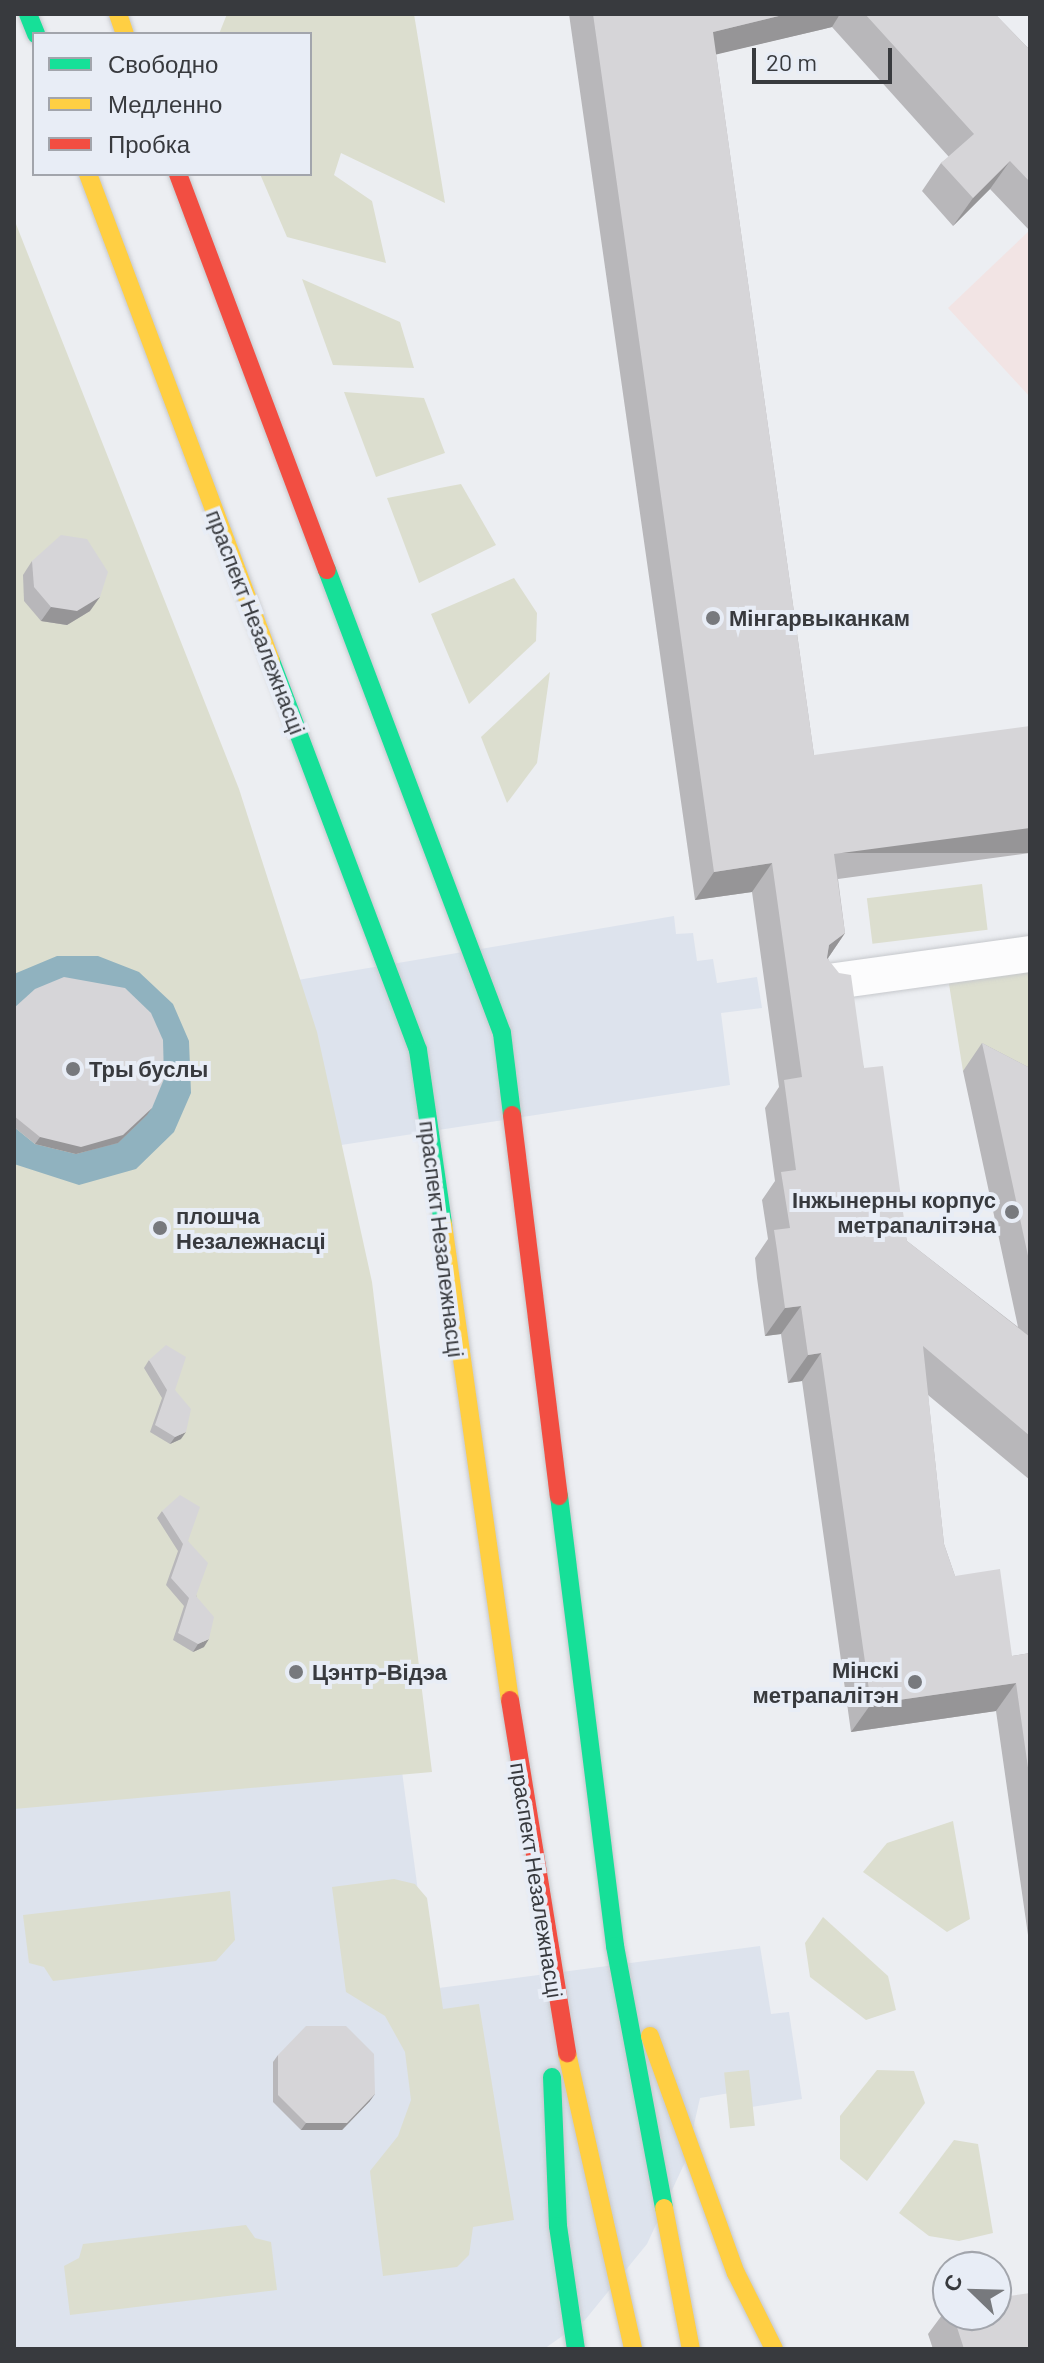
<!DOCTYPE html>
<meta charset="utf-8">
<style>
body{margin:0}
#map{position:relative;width:1044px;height:2363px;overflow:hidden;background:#eceef2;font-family:Barlow,sans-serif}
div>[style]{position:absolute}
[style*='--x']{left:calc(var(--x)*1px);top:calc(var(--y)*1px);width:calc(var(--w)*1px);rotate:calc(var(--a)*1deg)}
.built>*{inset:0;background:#dde3ed}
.education>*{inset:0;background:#f2e4e4}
.green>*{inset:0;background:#dcdecf;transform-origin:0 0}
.water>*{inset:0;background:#90b2bf}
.roads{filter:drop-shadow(0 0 2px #c6c8cc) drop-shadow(0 0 2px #c6c8cc)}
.street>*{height:36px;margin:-18px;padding:0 18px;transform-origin:18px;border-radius:18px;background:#fcfcfd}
.fast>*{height:18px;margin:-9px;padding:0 9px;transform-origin:9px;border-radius:9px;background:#16e098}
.slow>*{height:18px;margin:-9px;padding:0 9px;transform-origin:9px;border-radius:9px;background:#ffcf43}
.jam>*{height:18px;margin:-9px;padding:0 9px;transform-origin:9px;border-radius:9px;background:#f24e42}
.wall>*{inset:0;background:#b8b7ba}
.shaded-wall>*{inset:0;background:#969597;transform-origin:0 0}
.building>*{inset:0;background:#d6d5d8}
.dots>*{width:22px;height:22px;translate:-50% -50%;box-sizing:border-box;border:4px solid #e8edf6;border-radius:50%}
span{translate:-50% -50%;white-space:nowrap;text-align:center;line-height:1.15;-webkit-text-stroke:8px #e8edf6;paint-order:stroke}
.poi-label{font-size:22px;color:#383a3e;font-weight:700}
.left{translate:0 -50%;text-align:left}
.right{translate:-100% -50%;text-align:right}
.street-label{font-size:22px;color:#383a3e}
.frame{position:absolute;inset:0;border:16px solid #383a3e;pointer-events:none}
.legend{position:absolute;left:32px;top:32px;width:280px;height:144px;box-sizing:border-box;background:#e8edf6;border:2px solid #a2a5ac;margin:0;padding:10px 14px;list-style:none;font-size:24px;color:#383a3e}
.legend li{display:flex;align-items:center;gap:16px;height:40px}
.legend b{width:40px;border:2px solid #a2a5ac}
.north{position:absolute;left:932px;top:2251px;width:80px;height:80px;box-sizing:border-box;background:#e8edf6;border:2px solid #a2a5ac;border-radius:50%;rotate:293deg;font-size:22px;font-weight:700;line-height:32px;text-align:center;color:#383a3e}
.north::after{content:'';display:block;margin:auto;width:28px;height:36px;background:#77797d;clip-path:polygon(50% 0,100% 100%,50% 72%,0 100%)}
.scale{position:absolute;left:752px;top:48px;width:140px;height:36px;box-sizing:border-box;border:4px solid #383a3e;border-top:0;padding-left:10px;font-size:24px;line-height:28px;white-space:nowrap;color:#383a3e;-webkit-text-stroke:6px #e8edf6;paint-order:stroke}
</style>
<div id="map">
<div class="built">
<div style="clip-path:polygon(14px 337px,280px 983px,674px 916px,676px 934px,693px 933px,697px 961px,713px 959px,717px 983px,757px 977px,762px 1008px,721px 1013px,730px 1085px,296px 1152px,374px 1561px,431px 1989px,760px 1946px,771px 2014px,789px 2012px,802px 2099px,752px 2107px,748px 2090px,700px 2098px,686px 2160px,647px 2244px,585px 2320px,544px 2349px,14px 2349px)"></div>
</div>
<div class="education">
<div style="clip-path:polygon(1030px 230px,1030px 397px,948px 308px)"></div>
</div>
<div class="green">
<div style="clip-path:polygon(227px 14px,414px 14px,445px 203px,341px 153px,334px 175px,372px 201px,386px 263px,287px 237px,260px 174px,310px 174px,310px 34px,219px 34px)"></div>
<div style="clip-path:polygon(14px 219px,239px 789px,317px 1032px,372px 1282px,432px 1772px,14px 1809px)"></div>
<div style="clip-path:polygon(302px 279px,400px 322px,414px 368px,333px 365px)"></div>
<div style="clip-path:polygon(344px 392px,424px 398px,445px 453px,376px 477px)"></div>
<div style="clip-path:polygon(461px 484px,496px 545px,419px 583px,387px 498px)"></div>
<div style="clip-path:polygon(514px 578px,537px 613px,536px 641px,469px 704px,431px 614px)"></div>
<div style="clip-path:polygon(550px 672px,537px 763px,507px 803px,481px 737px)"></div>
<div style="left:982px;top:884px;width:46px;height:116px;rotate:83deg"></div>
<div style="clip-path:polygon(1030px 969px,1030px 1093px,963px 1071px,948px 978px)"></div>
<div style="clip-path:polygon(953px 1821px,970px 1919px,947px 1932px,863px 1872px,887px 1843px)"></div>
<div style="clip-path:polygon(394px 1879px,415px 1884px,427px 1898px,443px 2009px,479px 2004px,514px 2220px,473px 2227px,469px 2255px,457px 2267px,383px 2276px,370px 2171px,398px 2136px,411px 2100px,405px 2052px,385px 2016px,346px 1992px,332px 1887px)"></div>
<div style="clip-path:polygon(230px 1891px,235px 1940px,216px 1961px,53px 1981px,44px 1967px,29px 1963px,23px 1915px)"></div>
<div style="clip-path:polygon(823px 1917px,888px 1976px,896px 2010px,866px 2020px,810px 1977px,805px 1943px)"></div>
<div style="left:749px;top:2070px;width:56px;height:25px;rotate:84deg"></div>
<div style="clip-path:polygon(877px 2070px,914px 2071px,925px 2103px,867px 2181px,840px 2159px,840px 2116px)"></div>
<div style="clip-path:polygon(954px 2140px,978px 2144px,993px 2233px,959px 2241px,929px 2236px,899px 2213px)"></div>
<div style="clip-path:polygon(246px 2225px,255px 2238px,271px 2242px,277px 2290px,70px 2315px,64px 2266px,79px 2258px,83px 2244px)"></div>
</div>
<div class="water">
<div style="clip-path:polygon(57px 956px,98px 956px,139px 972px,173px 1004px,189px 1041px,191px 1093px,174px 1132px,136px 1169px,79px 1185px,14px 1164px,14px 1127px,35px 1144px,76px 1154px,118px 1142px,14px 1011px,14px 974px)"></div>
</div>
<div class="roads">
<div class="street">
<div style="--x:828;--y:982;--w:204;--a:-7.9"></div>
</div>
<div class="fast">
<div style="--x:28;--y:14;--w:22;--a:68"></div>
<div style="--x:327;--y:570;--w:495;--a:69.3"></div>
<div style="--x:502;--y:1033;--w:83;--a:83"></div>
<div style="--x:271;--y:661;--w:416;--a:69.3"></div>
<div style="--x:418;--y:1050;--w:176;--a:81.8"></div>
<div style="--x:559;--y:1496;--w:453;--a:82.9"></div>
<div style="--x:615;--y:1946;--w:267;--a:79.4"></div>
<div style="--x:552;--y:2077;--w:149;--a:87.7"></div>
<div style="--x:558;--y:2226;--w:124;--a:81.7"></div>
</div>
<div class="slow">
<div style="--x:118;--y:14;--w:21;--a:71"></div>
<div style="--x:88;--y:174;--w:520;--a:69.41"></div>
<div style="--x:443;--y:1224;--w:481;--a:82"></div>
<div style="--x:650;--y:2036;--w:252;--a:70.1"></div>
<div style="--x:736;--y:2273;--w:85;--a:63.4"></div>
<div style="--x:567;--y:2053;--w:303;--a:77.4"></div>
<div style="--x:664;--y:2208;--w:144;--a:79.2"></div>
</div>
<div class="jam">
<div style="--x:178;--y:174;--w:423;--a:69.4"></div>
<div style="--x:512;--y:1115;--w:384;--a:83"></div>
<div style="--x:510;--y:1700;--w:358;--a:80.8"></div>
</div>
</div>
<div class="wall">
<div style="clip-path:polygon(569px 14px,995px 14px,1030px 50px,1030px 231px,990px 189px,953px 226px,922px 191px,941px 163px,949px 157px,832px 27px,716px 54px,814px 755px,1030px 853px,838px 879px,845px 933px,828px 958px,864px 1068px,907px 1241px,1018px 1327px,963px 1071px,982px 1043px,1030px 1068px,1030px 1480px,928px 1395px,944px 1544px,955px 1576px,1012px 1656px,1030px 1653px,1030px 1949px,996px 1711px,851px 1732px,802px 1381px,788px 1383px,781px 1334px,765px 1336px,757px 1278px,755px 1258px,768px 1239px,762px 1200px,775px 1181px,765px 1108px,779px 1087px,752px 892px,695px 900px)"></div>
<div style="clip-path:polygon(32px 561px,90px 611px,67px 625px,41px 621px,24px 601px,23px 575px)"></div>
<div style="clip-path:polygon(14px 1008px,147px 1115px,118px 1143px,76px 1154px,35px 1144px,14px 1127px)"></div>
<div style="clip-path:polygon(149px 1360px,175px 1390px,181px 1439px,170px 1444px,150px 1432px,162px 1398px,144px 1368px)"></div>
<div style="clip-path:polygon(162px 1511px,188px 1541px,204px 1647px,193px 1652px,173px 1640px,184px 1606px,166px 1585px,178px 1551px,157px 1518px)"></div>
<div style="clip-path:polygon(278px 2055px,370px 2101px,342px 2130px,301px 2130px,273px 2102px,273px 2062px)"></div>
<div style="clip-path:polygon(948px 2307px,948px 2315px,996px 2315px,1030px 2349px,933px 2349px,928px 2334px)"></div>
</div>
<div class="shaded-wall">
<div style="clip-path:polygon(787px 14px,840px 14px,832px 27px,693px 60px,713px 32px)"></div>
<div style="clip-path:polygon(1010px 161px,990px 189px,953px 226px,973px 198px)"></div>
<div style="clip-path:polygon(100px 597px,90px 611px,67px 625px,41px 621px,51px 607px)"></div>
<div style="left:1030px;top:828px;width:25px;height:198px;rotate:90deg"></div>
<div style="clip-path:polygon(772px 863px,752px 892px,695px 900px,714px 872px)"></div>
<div style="clip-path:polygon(845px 933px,826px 961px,829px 945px)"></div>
<div style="clip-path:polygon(152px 1108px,147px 1115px,118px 1143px,76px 1154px,35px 1144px,40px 1137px)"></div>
<div style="clip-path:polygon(801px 1306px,781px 1334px,765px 1336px,785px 1308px)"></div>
<div style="clip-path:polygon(821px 1353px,802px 1381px,788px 1383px,808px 1355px)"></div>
<div style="clip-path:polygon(186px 1432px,181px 1439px,170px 1444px,175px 1437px)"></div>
<div style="clip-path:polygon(209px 1639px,204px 1647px,193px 1652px,198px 1644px)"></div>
<div style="clip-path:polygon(1016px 1683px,996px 1711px,851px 1732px,871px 1704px)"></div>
<div style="clip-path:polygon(375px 2094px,370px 2101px,342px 2130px,301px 2130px,306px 2123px)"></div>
</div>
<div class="building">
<div style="clip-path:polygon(593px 14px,787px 14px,713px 32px,814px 755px,1030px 726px,1030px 828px,834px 854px,845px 933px,829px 945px,827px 958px,839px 973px,851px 975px,864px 1068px,883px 1066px,907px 1241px,1030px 1337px,1030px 1436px,923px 1346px,944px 1544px,955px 1576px,1000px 1569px,1012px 1656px,1030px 1653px,1030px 1782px,1016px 1683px,871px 1704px,821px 1353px,808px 1355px,801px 1306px,785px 1308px,777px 1250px,774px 1230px,790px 1228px,781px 1172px,796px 1170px,784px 1080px,802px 1077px,772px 863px,714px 872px)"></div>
<div style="clip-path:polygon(865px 14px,995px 14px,1030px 50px,1030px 182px,1010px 161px,973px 198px,941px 163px,974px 134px)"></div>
<div style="clip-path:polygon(61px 535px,87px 539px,108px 572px,100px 597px,77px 611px,51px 607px,34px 587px,32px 561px)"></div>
<div style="clip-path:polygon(64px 977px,125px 988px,151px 1013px,163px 1040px,164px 1079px,152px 1108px,123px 1135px,81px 1147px,40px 1137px,14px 1116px,14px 1008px,35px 989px)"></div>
<div style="clip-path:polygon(982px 1043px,1030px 1068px,1030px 1265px)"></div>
<div style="clip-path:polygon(166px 1345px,186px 1357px,175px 1390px,191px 1409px,186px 1432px,175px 1437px,155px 1425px,167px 1390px,149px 1360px)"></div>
<div style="clip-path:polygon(180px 1495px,200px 1507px,188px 1541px,208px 1563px,196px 1596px,214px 1617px,209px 1639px,198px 1644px,178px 1633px,189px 1598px,171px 1578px,183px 1544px,162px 1511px)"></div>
<div style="clip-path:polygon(306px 2026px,346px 2026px,374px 2054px,375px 2094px,347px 2123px,306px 2123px,278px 2095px,278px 2055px)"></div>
<div style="clip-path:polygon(1030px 2293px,1030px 2349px,964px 2349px,953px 2315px,996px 2315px,996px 2298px)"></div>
</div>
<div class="dots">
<div style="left:713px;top:618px;background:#77797d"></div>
<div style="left:73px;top:1069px;background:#77797d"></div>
<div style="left:1012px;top:1212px;background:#77797d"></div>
<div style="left:160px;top:1228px;background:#77797d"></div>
<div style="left:296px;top:1672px;background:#77797d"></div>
<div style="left:915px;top:1682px;background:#77797d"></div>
</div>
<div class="poi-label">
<span class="left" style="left:729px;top:618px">Мінгарвыканкам</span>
<span class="left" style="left:89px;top:1069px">Тры буслы</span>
<span class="right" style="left:996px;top:1212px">Інжынерны корпус<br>метрапалітэна</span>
<span class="left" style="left:176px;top:1228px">плошча<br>Незалежнасці</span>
<span class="right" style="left:899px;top:1682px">Мінскі<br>метрапалітэн</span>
<span class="left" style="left:312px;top:1672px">Цэнтр-Відэа</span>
</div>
<div class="street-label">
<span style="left:256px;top:622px;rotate:69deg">праспект Незалежнасці</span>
<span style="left:442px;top:1239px;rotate:83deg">праспект Незалежнасці</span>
<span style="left:537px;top:1880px;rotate:81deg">праспект Незалежнасці</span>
</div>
<div class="frame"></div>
<ul class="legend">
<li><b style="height:10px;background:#16e098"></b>Свободно</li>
<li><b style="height:10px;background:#ffcf43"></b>Медленно</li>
<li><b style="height:10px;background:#f24e42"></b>Пробка</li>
</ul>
<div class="north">С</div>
<div class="scale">20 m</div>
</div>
